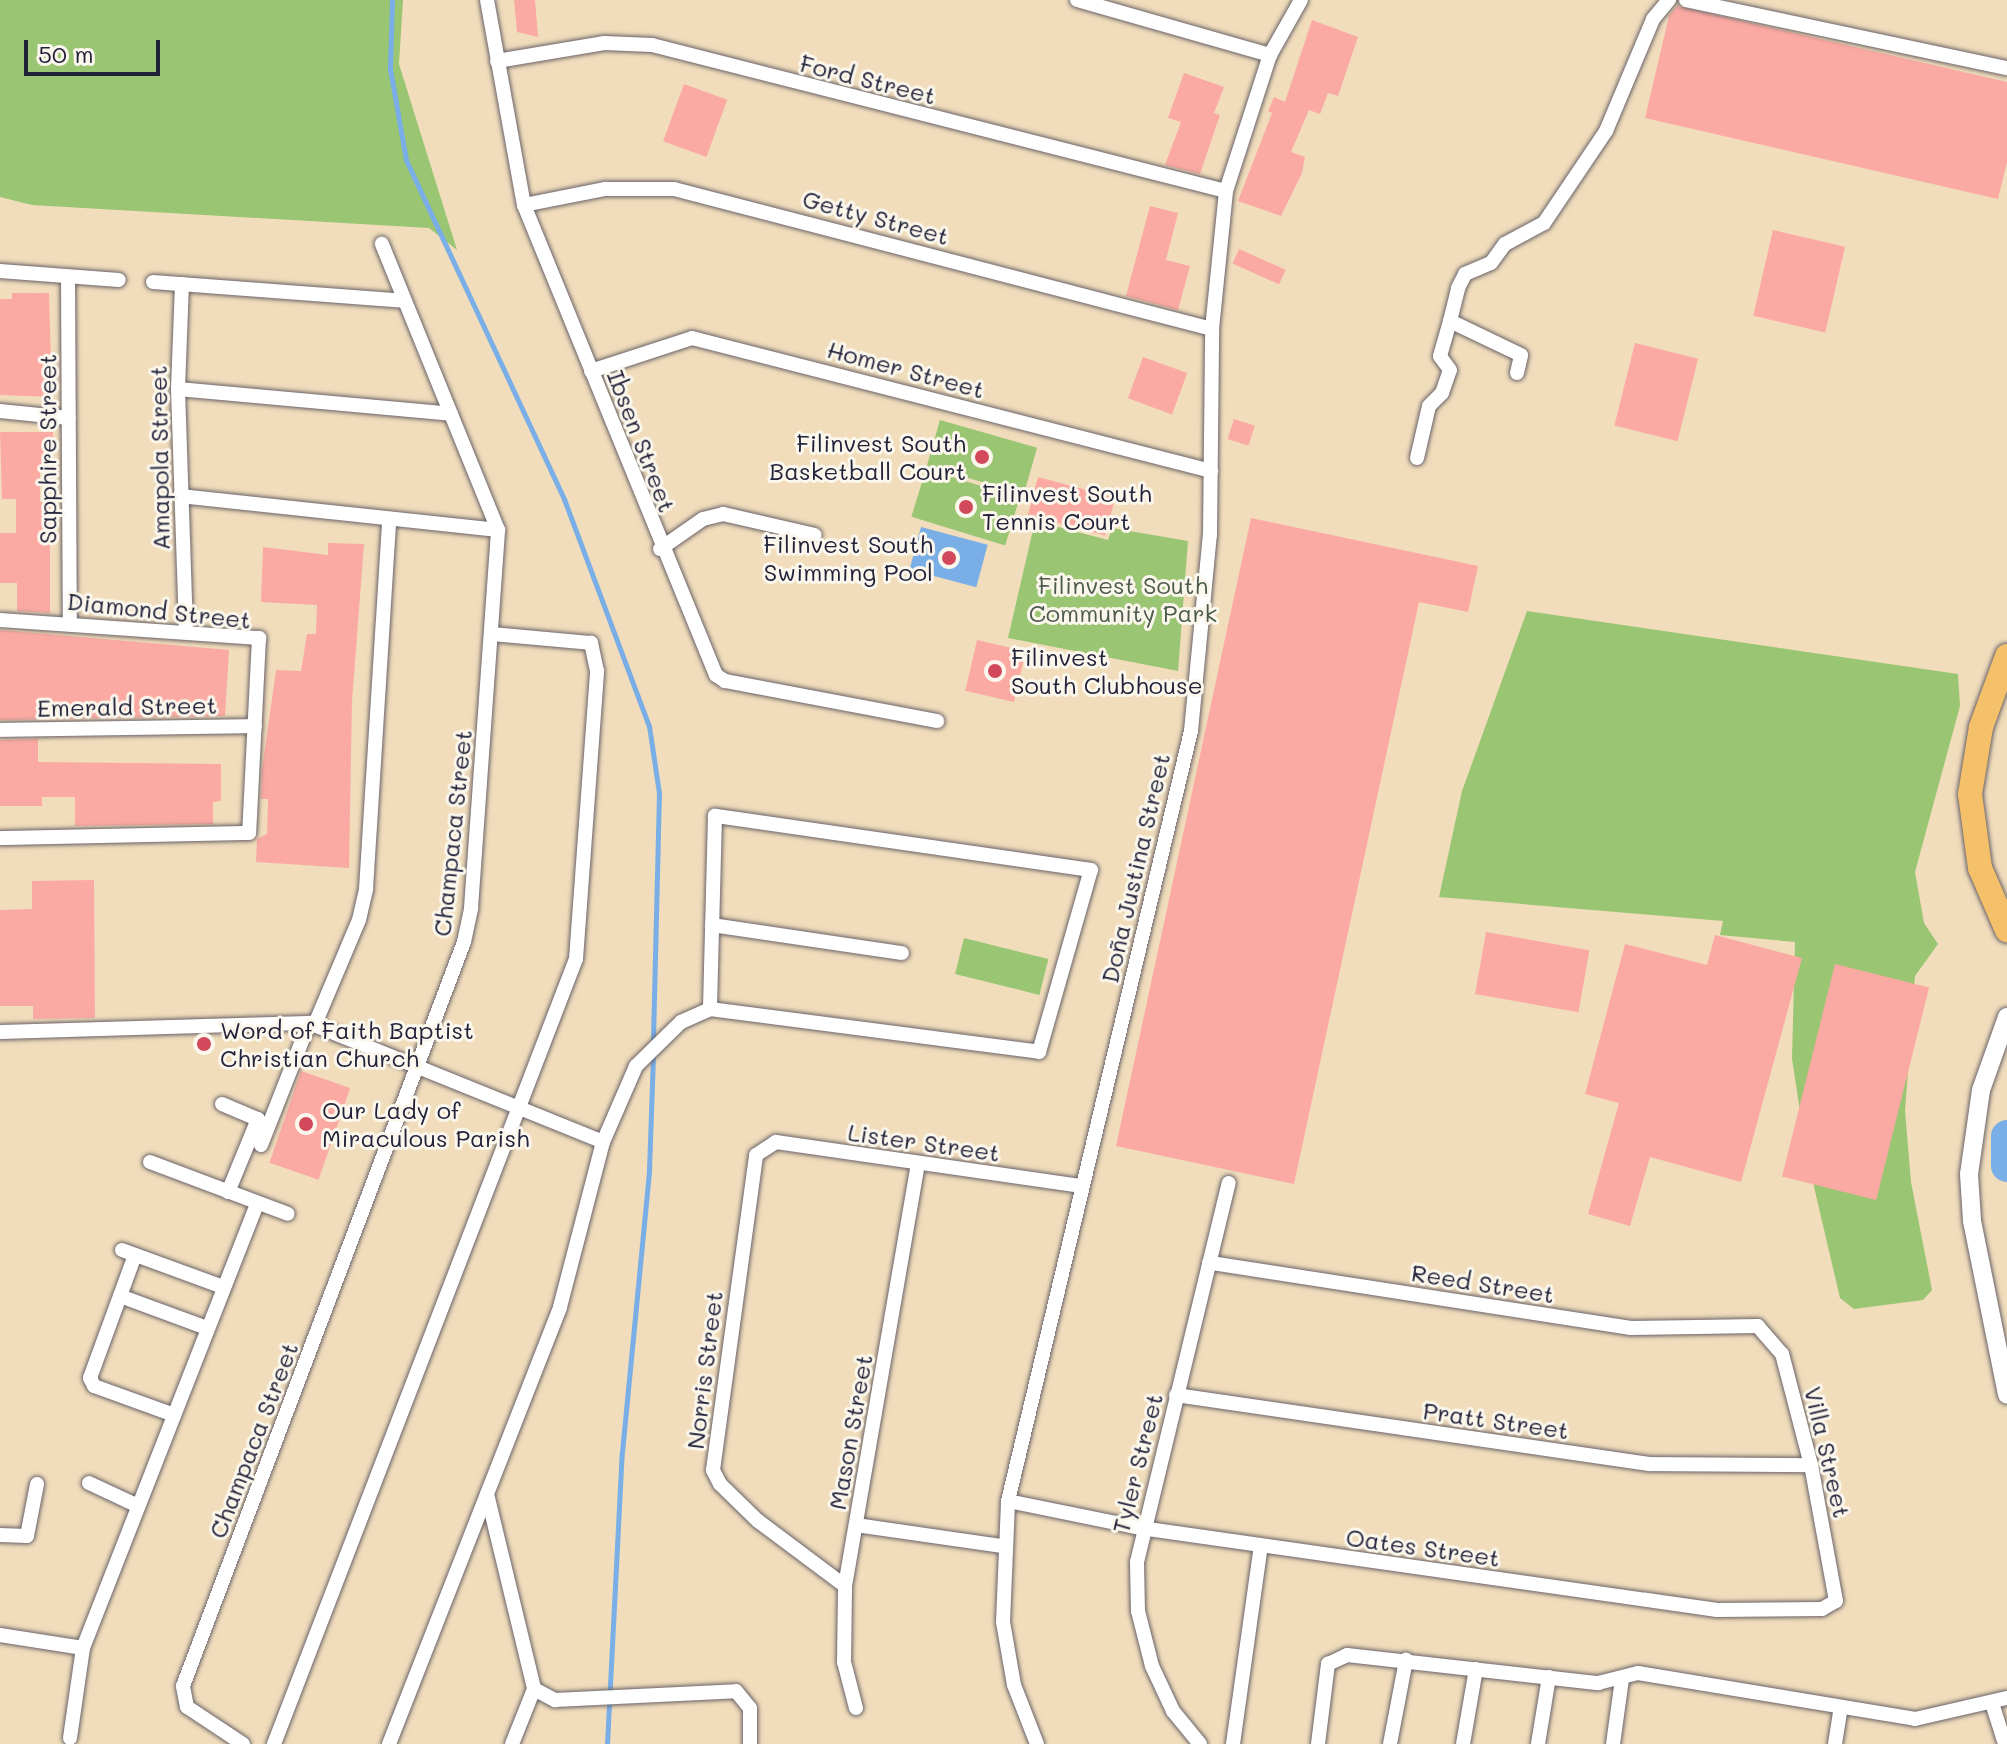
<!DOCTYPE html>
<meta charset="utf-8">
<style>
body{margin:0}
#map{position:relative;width:2007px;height:1744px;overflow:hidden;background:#f1ddbc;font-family:Mali,sans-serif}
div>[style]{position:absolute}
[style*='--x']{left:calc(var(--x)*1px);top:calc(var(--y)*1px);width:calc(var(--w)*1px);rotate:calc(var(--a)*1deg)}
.green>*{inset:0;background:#9ac572;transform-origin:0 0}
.water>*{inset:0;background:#79aee7;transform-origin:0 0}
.stream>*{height:5px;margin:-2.5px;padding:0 2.5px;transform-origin:2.5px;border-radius:2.5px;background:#79aee7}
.river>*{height:32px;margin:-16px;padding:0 16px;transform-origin:16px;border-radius:16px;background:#79aee7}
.building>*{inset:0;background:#fbaaa3;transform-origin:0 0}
.roads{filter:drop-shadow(0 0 2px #6a6368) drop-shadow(0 0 2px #6a6368)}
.minor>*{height:14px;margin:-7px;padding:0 7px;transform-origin:7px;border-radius:7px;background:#fff}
.tertiary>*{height:18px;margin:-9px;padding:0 9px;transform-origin:9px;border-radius:9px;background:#fff}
.trunk>*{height:24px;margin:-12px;padding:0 12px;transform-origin:12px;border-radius:12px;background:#f4c16a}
.dots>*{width:22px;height:22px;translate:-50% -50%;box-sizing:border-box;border:4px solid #fbf7ec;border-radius:50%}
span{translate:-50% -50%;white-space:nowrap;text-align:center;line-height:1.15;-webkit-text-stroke:6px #fbf7ec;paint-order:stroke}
.street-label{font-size:24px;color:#22223b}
.poi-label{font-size:24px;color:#22223b}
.right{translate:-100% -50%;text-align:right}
.left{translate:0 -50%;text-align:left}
.park-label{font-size:24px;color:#4c5b4e}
.scale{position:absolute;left:24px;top:40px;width:136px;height:36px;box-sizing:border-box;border:4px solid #22223b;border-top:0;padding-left:10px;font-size:24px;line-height:28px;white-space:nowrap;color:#22223b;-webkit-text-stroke:6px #fbf7ec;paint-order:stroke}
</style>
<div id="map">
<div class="green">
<div style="clip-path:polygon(0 0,403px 0,399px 64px,457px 250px,429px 228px,32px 205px,0 197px)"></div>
<div style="left:940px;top:420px;width:101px;height:48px;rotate:16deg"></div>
<div style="left:926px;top:469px;width:98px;height:50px;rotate:17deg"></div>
<div style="clip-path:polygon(1035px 521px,1108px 540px,1112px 528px,1188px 541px,1178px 671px,1008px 638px)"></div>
<div style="clip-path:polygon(1527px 611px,1958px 674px,1960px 706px,1915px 872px,1924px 923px,1938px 944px,1915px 976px,1905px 1111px,1911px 1182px,1932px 1290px,1923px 1300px,1854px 1309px,1840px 1298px,1807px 1157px,1792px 1059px,1795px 942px,1720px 935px,1723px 921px,1439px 897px,1462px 791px)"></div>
<div style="left:964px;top:938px;width:87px;height:37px;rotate:14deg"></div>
</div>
<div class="water">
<div style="left:921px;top:527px;width:69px;height:44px;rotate:15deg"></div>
</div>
<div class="stream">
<div style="--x:392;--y:0;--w:69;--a:91.7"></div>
<div style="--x:390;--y:69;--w:92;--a:80"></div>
<div style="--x:406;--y:160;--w:374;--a:65"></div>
<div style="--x:564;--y:499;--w:242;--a:69.5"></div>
<div style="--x:649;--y:726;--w:68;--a:81.5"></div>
<div style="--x:659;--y:793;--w:252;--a:91.4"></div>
<div style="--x:607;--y:1744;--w:292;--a:-87.1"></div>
<div style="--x:622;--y:1452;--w:283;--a:-84.5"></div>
<div style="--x:649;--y:1170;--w:115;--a:-88"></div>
</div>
<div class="river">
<div style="--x:2007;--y:1136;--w:30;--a:90"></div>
</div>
<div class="building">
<div style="clip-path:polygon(514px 0,535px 0,538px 37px,517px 32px)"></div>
<div style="clip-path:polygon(1677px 6px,2007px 82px,2007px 162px,1998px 199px,1645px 118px,1669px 16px)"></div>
<div style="clip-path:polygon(1312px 20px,1358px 37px,1338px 96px,1328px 93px,1320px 114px,1309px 110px,1291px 152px,1305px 157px,1302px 173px,1281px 216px,1238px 201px,1272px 113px,1268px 111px,1274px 97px,1285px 102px)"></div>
<div style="clip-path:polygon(1184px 73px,1224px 87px,1214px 113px,1220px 115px,1200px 174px,1165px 165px,1181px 122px,1168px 118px)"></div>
<div style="left:684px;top:84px;width:46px;height:61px;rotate:20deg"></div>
<div style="clip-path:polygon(1150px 206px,1178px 213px,1166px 260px,1190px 266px,1178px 310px,1126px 296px)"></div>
<div style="left:1773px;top:230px;width:74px;height:88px;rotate:13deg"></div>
<div style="left:1239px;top:249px;width:51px;height:16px;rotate:24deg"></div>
<div style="clip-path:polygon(12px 293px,49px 293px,52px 397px,0 395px,0 299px,12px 299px)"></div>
<div style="left:1635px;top:343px;width:65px;height:85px;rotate:14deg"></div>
<div style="left:1143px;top:357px;width:47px;height:44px;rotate:20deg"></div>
<div style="left:1234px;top:419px;width:22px;height:21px;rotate:18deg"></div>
<div style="clip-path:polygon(0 432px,53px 432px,53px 467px,40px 467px,40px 502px,50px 502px,50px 613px,17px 611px,17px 583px,0 583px,0 533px,16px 533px,16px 499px,2px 499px)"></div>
<div style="left:1038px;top:477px;width:80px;height:39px;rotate:15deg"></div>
<div style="clip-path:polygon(1251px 518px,1478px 566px,1468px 612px,1419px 602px,1294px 1184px,1116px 1146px)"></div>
<div style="clip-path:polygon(328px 543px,364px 544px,352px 701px,349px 868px,256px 862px,257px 839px,267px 834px,268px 799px,261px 799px,262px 770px,276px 670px,301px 671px,307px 634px,316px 634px,317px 605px,261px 602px,263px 547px,328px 555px)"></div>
<div style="clip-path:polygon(0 630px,229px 650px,225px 716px,0 720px)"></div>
<div style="left:977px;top:640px;width:50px;height:52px;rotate:13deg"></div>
<div style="clip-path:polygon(38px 739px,38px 762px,221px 764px,221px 801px,213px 802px,213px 824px,75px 826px,75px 797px,42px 797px,42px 806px,0 806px,0 740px)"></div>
<div style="clip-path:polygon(94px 880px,95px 1018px,33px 1019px,33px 1006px,0 1006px,0 910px,32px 909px,32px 881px)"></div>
<div style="left:1486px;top:932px;width:105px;height:63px;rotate:10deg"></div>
<div style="clip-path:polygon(1715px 935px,1802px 958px,1741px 1182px,1650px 1157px,1630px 1226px,1588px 1214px,1619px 1103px,1585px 1094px,1625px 944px,1707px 965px)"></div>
<div style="left:1835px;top:964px;width:97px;height:219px;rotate:14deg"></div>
<div style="left:301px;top:1071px;width:52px;height:97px;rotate:19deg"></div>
</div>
<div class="roads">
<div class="minor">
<div style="--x:487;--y:0;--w:208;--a:79.8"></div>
<div style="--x:524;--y:205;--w:508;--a:67.78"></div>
<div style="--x:716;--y:675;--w:11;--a:34"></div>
<div style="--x:725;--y:681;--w:216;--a:10.7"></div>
<div style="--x:1077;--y:0;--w:201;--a:15.9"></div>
<div style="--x:1686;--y:0;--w:328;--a:12"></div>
<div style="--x:497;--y:61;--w:109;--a:-9.5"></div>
<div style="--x:604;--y:43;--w:48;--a:2.4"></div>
<div style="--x:652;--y:45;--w:592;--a:14.27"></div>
<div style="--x:524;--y:205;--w:83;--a:-11.2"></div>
<div style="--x:605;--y:189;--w:69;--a:0"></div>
<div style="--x:674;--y:189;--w:556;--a:14.59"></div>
<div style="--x:0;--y:271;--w:119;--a:4.3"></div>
<div style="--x:68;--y:277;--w:344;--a:89.7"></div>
<div style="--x:153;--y:282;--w:251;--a:4.3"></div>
<div style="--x:182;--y:284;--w:105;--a:92.2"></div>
<div style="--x:178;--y:389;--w:242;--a:88.1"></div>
<div style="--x:591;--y:371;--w:106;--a:-18.1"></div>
<div style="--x:692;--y:338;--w:536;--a:14.37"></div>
<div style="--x:1517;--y:373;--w:18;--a:-77"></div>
<div style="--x:1521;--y:355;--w:79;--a:-154.4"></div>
<div style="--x:1450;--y:321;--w:34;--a:-76"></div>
<div style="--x:1458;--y:288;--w:16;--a:-63"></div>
<div style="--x:1465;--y:274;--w:28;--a:-23"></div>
<div style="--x:1491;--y:263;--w:24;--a:-54"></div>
<div style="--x:1505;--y:244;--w:44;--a:-28.3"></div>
<div style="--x:1544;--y:223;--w:111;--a:-56"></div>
<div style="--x:1606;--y:131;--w:121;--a:-67.2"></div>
<div style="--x:1653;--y:19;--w:25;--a:-50"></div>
<div style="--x:178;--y:389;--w:274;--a:5.2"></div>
<div style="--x:0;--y:411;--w:69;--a:5.8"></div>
<div style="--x:1417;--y:458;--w:53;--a:-77"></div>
<div style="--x:1429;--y:406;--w:18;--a:-45"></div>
<div style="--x:1442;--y:393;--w:24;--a:-71"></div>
<div style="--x:1450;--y:370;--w:17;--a:-126"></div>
<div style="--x:1440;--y:356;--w:36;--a:-74"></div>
<div style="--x:180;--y:496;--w:320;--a:6.1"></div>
<div style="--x:660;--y:549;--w:52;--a:-34.9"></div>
<div style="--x:703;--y:519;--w:21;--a:-14"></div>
<div style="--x:723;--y:514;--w:94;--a:12.9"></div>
<div style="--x:0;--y:620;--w:260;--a:4"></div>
<div style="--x:259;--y:638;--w:195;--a:92.9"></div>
<div style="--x:249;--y:833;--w:249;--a:178.8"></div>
<div style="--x:0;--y:730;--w:255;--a:-0.9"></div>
<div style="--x:712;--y:925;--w:192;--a:8.4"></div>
<div style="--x:315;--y:1024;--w:113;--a:-67.1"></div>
<div style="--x:359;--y:920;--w:32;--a:-77"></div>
<div style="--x:366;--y:889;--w:369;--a:-86.4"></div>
<div style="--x:0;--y:1032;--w:309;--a:-1.7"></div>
<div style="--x:309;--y:1023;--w:317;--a:22"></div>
<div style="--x:222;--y:1104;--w:39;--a:23"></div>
<div style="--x:258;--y:1119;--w:79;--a:112.3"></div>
<div style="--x:261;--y:1145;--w:131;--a:-68.5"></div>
<div style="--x:150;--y:1162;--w:147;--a:20.6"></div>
<div style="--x:122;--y:1250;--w:108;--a:20.1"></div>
<div style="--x:135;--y:1255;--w:131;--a:110.1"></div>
<div style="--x:90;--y:1378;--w:9;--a:63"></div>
<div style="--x:94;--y:1386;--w:85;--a:19.9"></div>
<div style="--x:120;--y:1296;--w:93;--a:20.2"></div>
<div style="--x:1176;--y:1395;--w:478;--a:8.3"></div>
<div style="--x:1649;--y:1464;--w:162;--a:0.4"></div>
<div style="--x:89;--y:1483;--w:54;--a:25.1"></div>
<div style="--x:487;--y:1494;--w:201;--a:76.4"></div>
<div style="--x:534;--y:1689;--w:59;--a:111.8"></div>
<div style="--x:1008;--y:1501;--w:136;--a:11.5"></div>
<div style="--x:1141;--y:1528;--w:582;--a:8.1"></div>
<div style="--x:1717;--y:1610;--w:105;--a:-0.5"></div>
<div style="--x:1822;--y:1609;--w:16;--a:-30"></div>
<div style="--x:1836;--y:1601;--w:138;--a:-100.4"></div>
<div style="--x:1811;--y:1465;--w:115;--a:-104.6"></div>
<div style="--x:1782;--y:1354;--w:37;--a:-131"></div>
<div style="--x:1758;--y:1326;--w:127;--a:179.1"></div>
<div style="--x:1631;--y:1328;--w:427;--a:-171.2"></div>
<div style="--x:856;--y:1525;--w:148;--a:8.2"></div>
<div style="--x:0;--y:1535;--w:27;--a:2"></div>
<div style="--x:27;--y:1536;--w:53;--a:-79.1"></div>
<div style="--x:845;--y:1586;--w:109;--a:-143.2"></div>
<div style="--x:758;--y:1521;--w:53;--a:-135.8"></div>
<div style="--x:720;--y:1484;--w:16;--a:-117"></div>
<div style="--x:713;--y:1470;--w:318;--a:-82.2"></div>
<div style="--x:756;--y:1155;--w:24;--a:-33"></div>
<div style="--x:776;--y:1142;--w:309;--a:8.2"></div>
<div style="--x:0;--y:1635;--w:84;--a:8.9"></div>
<div style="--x:534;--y:1689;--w:24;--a:28"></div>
<div style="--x:555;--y:1700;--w:181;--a:-2.8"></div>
<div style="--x:736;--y:1691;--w:22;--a:51"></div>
<div style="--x:750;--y:1708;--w:36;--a:90"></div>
<div style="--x:1992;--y:1703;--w:43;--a:72.4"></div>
<div style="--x:856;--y:1708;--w:48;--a:-104.6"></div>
<div style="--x:844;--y:1662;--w:76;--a:-89.2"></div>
<div style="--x:845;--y:1586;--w:427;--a:-80.2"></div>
<div style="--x:70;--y:1738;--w:91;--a:-81.8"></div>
<div style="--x:83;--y:1648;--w:478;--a:-68.6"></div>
<div style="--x:243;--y:1744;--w:67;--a:-146.5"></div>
<div style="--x:187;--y:1707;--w:21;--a:-101"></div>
<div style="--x:183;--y:1686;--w:795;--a:-69.31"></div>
<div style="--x:464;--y:942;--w:35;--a:-78"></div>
<div style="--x:471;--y:908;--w:379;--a:-85.9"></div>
<div style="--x:498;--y:530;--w:309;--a:-112.1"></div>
<div style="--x:274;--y:1744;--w:841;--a:-68.96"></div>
<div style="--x:576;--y:959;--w:289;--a:-85.8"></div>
<div style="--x:597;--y:671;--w:29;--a:-102"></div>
<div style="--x:591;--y:643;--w:98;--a:-174.8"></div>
<div style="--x:389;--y:1744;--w:469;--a:-68.6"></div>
<div style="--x:560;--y:1307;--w:171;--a:-75.4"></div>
<div style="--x:603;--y:1142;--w:83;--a:-66.5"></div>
<div style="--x:636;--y:1066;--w:63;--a:-44.4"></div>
<div style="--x:681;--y:1022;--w:32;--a:-24"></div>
<div style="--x:710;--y:1009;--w:332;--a:7.4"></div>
<div style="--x:1039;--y:1052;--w:189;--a:-74.1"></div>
<div style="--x:1091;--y:870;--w:380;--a:-171.8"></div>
<div style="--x:715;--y:816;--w:193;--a:91.5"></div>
<div style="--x:1037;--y:1744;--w:63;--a:-111.3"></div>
<div style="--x:1014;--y:1685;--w:64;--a:-99.9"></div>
<div style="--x:1003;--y:1622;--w:121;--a:-87.6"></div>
<div style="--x:1008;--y:1501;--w:791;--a:-76.63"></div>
<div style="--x:1191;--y:731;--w:197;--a:-84.5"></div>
<div style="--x:1210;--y:535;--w:206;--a:-89.4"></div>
<div style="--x:1212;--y:329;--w:139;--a:-84.2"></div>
<div style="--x:1226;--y:191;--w:143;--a:-72.1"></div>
<div style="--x:1270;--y:55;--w:63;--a:-60.6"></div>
<div style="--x:1200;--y:1744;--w:43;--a:-129.3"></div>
<div style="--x:1173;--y:1711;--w:50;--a:-115"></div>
<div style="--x:1152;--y:1666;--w:57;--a:-104.3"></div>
<div style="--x:1138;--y:1611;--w:49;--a:-91.2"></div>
<div style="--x:1137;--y:1562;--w:390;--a:-76.4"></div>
<div style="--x:1233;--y:1744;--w:200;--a:-82"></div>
<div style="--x:1318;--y:1744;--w:81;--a:-82.9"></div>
<div style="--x:1328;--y:1664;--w:21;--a:-25"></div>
<div style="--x:1347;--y:1655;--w:253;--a:6.4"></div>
<div style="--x:1598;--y:1683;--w:41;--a:-14"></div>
<div style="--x:1638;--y:1673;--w:281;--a:9.4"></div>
<div style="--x:1915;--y:1719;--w:94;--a:-12.9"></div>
<div style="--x:1390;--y:1744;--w:86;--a:-79.2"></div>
<div style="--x:1463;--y:1744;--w:76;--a:-80.2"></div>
<div style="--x:1538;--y:1744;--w:68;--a:-80.7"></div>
<div style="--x:1613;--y:1744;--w:66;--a:-82.1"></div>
<div style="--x:1835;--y:1744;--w:36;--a:-81"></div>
</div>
<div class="tertiary">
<div style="--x:2007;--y:1017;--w:77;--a:109.6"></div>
<div style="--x:1981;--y:1090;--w:85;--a:98.1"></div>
<div style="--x:1969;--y:1174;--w:47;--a:86.3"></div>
<div style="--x:1972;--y:1221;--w:177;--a:78.6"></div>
</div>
<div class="trunk">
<div style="--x:2007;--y:656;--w:76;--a:110.1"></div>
<div style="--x:1981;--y:727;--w:68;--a:99.3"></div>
<div style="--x:1970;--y:794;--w:75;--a:82.3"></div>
<div style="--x:1980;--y:868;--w:68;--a:66.5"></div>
</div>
</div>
<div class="dots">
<div style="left:982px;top:457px;background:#d1495b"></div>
<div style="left:966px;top:507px;background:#d1495b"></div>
<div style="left:949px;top:558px;background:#d1495b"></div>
<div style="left:995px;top:671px;background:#d1495b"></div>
<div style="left:204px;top:1044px;background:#d1495b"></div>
<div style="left:306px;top:1124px;background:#d1495b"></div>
</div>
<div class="street-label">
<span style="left:868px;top:79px;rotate:14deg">Ford Street</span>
<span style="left:876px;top:217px;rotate:15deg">Getty Street</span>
<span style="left:906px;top:369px;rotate:15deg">Homer Street</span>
<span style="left:642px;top:441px;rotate:69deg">Ibsen Street</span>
<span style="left:47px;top:449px;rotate:-90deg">Sapphire Street</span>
<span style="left:159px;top:458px;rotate:-91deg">Amapola Street</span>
<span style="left:159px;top:610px;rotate:6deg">Diamond Street</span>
<span style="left:127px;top:706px;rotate:-1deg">Emerald Street</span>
<span style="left:452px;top:833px;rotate:-84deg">Champaca Street</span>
<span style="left:1135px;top:868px;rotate:-77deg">Doña Justina Street</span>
<span style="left:924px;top:1142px;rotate:8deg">Lister Street</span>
<span style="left:1483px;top:1283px;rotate:9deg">Reed Street</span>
<span style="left:704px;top:1370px;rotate:-83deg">Norris Street</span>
<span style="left:1496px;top:1420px;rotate:8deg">Pratt Street</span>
<span style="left:850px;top:1432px;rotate:-80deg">Mason Street</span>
<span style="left:253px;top:1440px;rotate:-69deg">Champaca Street</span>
<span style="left:1828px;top:1452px;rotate:77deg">Villa Street</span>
<span style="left:1137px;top:1463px;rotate:-76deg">Tyler Street</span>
<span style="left:1423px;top:1547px;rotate:8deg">Oates Street</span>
</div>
<div class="poi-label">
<span class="right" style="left:966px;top:457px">Filinvest South<br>Basketball Court</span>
<span class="left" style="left:982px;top:507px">Filinvest South<br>Tennis Court</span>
<span class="right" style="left:933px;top:558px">Filinvest South<br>Swimming Pool</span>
<span class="left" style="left:1011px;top:671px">Filinvest<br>South Clubhouse</span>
<span class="left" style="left:220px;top:1044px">Word of Faith Baptist<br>Christian Church</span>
<span class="left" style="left:322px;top:1124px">Our Lady of<br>Miraculous Parish</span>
</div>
<div class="park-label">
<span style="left:1123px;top:599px">Filinvest South<br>Community Park</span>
</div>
<div class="scale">50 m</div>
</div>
